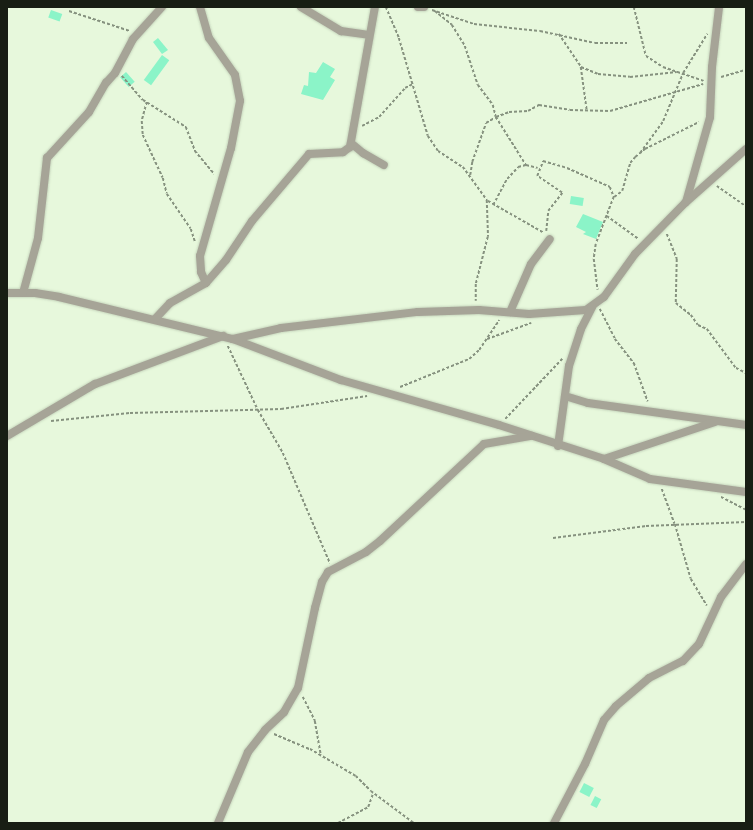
<!DOCTYPE html>
<style>
body{margin:0}
#map{position:relative;width:753px;height:830px;overflow:hidden;background:#e7f8dc;font-family:Merriweather,serif}
div>[style]{position:absolute}
[style*='--x']{left:calc(var(--x)*1px);top:calc(var(--y)*1px);width:calc(var(--w)*1px);rotate:calc(var(--a)*1deg)}
.building>*{inset:0;background:#8bf4c8;transform-origin:0 0}
.path>*{height:1.5px;margin-top:-0.75px;transform-origin:0;background:repeating-linear-gradient(90deg,#86927f 0 3px,transparent 0 5px)}
.roads{filter:drop-shadow(0 0 1px #c6d5bc) drop-shadow(0 0 1px #c6d5bc)}
.minor>*{height:8px;margin:-4px;padding:0 4px;transform-origin:4px;border-radius:4px;background:#a6a497}
span{translate:-50% -50%;white-space:nowrap;text-align:center;line-height:1.15;-webkit-text-stroke:3px #fff;paint-order:stroke}
.frame{position:absolute;inset:0;border:8px solid #181e14;pointer-events:none}
</style>
<div id="map">
<div class="building">
<div style="left:51px;top:10px;width:12px;height:8px;rotate:20deg"></div>
<div style="clip-path:polygon(158px 38px,168px 50px,162px 54px,153px 42px)"></div>
<div style="left:162px;top:55px;width:9px;height:31px;rotate:36deg"></div>
<div style="clip-path:polygon(323px 62px,335px 69px,330px 77px,335px 80px,323px 100px,301px 94px,304px 85px,308px 86px,309px 72px,316px 73px)"></div>
<div style="left:126px;top:72px;width:13px;height:8px;rotate:48deg"></div>
<div style="left:571px;top:196px;width:13px;height:8px;rotate:9deg"></div>
<div style="clip-path:polygon(583px 214px,603px 222px,596px 239px,583px 234px,586px 232px,576px 227px)"></div>
<div style="left:584px;top:783px;width:11px;height:10px;rotate:27deg"></div>
<div style="left:595px;top:796px;width:7px;height:10px;rotate:27deg"></div>
</div>
<div class="path">
<div style="--x:386;--y:7;--w:34;--a:67"></div>
<div style="--x:399;--y:38;--w:102;--a:73.5"></div>
<div style="--x:428;--y:136;--w:18;--a:56"></div>
<div style="--x:438;--y:151;--w:30;--a:33"></div>
<div style="--x:463;--y:167;--w:41;--a:54"></div>
<div style="--x:487;--y:200;--w:37;--a:88"></div>
<div style="--x:488;--y:237;--w:49;--a:104.3"></div>
<div style="--x:476;--y:284;--w:17;--a:90"></div>
<div style="--x:634;--y:7;--w:50;--a:76.2"></div>
<div style="--x:646;--y:56;--w:20;--a:33"></div>
<div style="--x:663;--y:67;--w:43;--a:18.9"></div>
<div style="--x:432;--y:10;--w:44;--a:18.4"></div>
<div style="--x:474;--y:24;--w:66;--a:6.1"></div>
<div style="--x:540;--y:31;--w:56;--a:12.3"></div>
<div style="--x:595;--y:43;--w:32;--a:0"></div>
<div style="--x:69;--y:11;--w:64;--a:18.2"></div>
<div style="--x:435;--y:11;--w:22;--a:39"></div>
<div style="--x:452;--y:25;--w:25;--a:58"></div>
<div style="--x:465;--y:46;--w:41;--a:71.6"></div>
<div style="--x:478;--y:85;--w:25;--a:53"></div>
<div style="--x:493;--y:105;--w:12;--a:76"></div>
<div style="--x:496;--y:117;--w:57;--a:58"></div>
<div style="--x:559;--y:34;--w:40;--a:56"></div>
<div style="--x:581;--y:67;--w:44;--a:82.2"></div>
<div style="--x:581;--y:67;--w:18;--a:22"></div>
<div style="--x:598;--y:74;--w:32;--a:5"></div>
<div style="--x:630;--y:77;--w:47;--a:-6.1"></div>
<div style="--x:122;--y:76;--w:32;--a:49"></div>
<div style="--x:143;--y:100;--w:51;--a:32.1"></div>
<div style="--x:186;--y:127;--w:26;--a:69"></div>
<div style="--x:195;--y:151;--w:30;--a:50"></div>
<div style="--x:721;--y:77;--w:26;--a:-16"></div>
<div style="--x:147;--y:102;--w:20;--a:105"></div>
<div style="--x:142;--y:121;--w:14;--a:86"></div>
<div style="--x:143;--y:135;--w:47;--a:65.1"></div>
<div style="--x:163;--y:178;--w:16;--a:76"></div>
<div style="--x:167;--y:194;--w:42;--a:55.6"></div>
<div style="--x:191;--y:229;--w:13;--a:72"></div>
<div style="--x:362;--y:126;--w:19;--a:-28"></div>
<div style="--x:379;--y:117;--w:39;--a:-48"></div>
<div style="--x:405;--y:88;--w:9;--a:-27"></div>
<div style="--x:640;--y:153;--w:39;--a:-54"></div>
<div style="--x:663;--y:121;--w:52;--a:-67.4"></div>
<div style="--x:683;--y:73;--w:46;--a:-58.4"></div>
<div style="--x:470;--y:175;--w:13;--a:-81"></div>
<div style="--x:472;--y:162;--w:41;--a:-70.3"></div>
<div style="--x:486;--y:123;--w:12;--a:-31"></div>
<div style="--x:496;--y:117;--w:14;--a:-21"></div>
<div style="--x:509;--y:112;--w:19;--a:-3"></div>
<div style="--x:528;--y:111;--w:13;--a:-29"></div>
<div style="--x:539;--y:105;--w:31;--a:9"></div>
<div style="--x:570;--y:110;--w:40;--a:1.4"></div>
<div style="--x:610;--y:111;--w:97;--a:-16.2"></div>
<div style="--x:717;--y:186;--w:35;--a:35"></div>
<div style="--x:614;--y:197;--w:10;--a:-37"></div>
<div style="--x:622;--y:191;--w:29;--a:-74"></div>
<div style="--x:630;--y:163;--w:8;--a:-50"></div>
<div style="--x:635;--y:157;--w:13;--a:-39"></div>
<div style="--x:645;--y:149;--w:60;--a:-26.6"></div>
<div style="--x:488;--y:201;--w:64;--a:29.7"></div>
<div style="--x:493;--y:205;--w:30;--a:-62"></div>
<div style="--x:507;--y:179;--w:16;--a:-47"></div>
<div style="--x:518;--y:167;--w:8;--a:-14"></div>
<div style="--x:526;--y:165;--w:12;--a:14"></div>
<div style="--x:607;--y:216;--w:39;--a:36"></div>
<div style="--x:546;--y:231;--w:20;--a:-84"></div>
<div style="--x:548;--y:211;--w:23;--a:-52"></div>
<div style="--x:562;--y:193;--w:30;--a:-146"></div>
<div style="--x:537;--y:176;--w:16;--a:-68"></div>
<div style="--x:543;--y:161;--w:25;--a:16"></div>
<div style="--x:567;--y:168;--w:47;--a:23.8"></div>
<div style="--x:610;--y:187;--w:11;--a:68"></div>
<div style="--x:614;--y:197;--w:50;--a:111"></div>
<div style="--x:596;--y:244;--w:15;--a:98"></div>
<div style="--x:594;--y:259;--w:31;--a:83"></div>
<div style="--x:667;--y:234;--w:27;--a:68"></div>
<div style="--x:677;--y:259;--w:44;--a:91.3"></div>
<div style="--x:676;--y:303;--w:19;--a:39"></div>
<div style="--x:691;--y:315;--w:12;--a:55"></div>
<div style="--x:698;--y:325;--w:10;--a:24"></div>
<div style="--x:707;--y:329;--w:49;--a:53.4"></div>
<div style="--x:736;--y:368;--w:11;--a:27"></div>
<div style="--x:600;--y:309;--w:34;--a:63"></div>
<div style="--x:615;--y:339;--w:31;--a:52"></div>
<div style="--x:634;--y:363;--w:41;--a:70.3"></div>
<div style="--x:487;--y:339;--w:47;--a:-20"></div>
<div style="--x:228;--y:346;--w:71;--a:64.9"></div>
<div style="--x:258;--y:410;--w:50;--a:59.8"></div>
<div style="--x:283;--y:453;--w:120;--a:66.9"></div>
<div style="--x:400;--y:387;--w:74;--a:-22.1"></div>
<div style="--x:469;--y:359;--w:13;--a:-42"></div>
<div style="--x:479;--y:350;--w:36;--a:-56"></div>
<div style="--x:505;--y:419;--w:83;--a:-46.5"></div>
<div style="--x:51;--y:421;--w:79;--a:-5.8"></div>
<div style="--x:130;--y:413;--w:151;--a:-1.5"></div>
<div style="--x:281;--y:409;--w:87;--a:-8.6"></div>
<div style="--x:662;--y:489;--w:37;--a:70"></div>
<div style="--x:675;--y:524;--w:57;--a:73.8"></div>
<div style="--x:691;--y:579;--w:31;--a:59"></div>
<div style="--x:721;--y:497;--w:28;--a:27"></div>
<div style="--x:553;--y:538;--w:94;--a:-7.4"></div>
<div style="--x:646;--y:526;--w:100;--a:-2.3"></div>
<div style="--x:303;--y:697;--w:27;--a:63"></div>
<div style="--x:315;--y:721;--w:35;--a:80"></div>
<div style="--x:274;--y:734;--w:39;--a:23"></div>
<div style="--x:310;--y:749;--w:53;--a:30.4"></div>
<div style="--x:356;--y:776;--w:21;--a:45"></div>
<div style="--x:371;--y:791;--w:54;--a:36.7"></div>
<div style="--x:338;--y:823;--w:34;--a:-28"></div>
<div style="--x:368;--y:807;--w:15;--a:-70"></div>
</div>
<div class="roads">
<div class="minor">
<div style="--x:200;--y:7;--w:32;--a:74"></div>
<div style="--x:209;--y:38;--w:45;--a:54.9"></div>
<div style="--x:235;--y:75;--w:26;--a:79"></div>
<div style="--x:240;--y:101;--w:48;--a:100.8"></div>
<div style="--x:231;--y:148;--w:112;--a:106"></div>
<div style="--x:200;--y:256;--w:16;--a:86"></div>
<div style="--x:201;--y:272;--w:12;--a:66"></div>
<div style="--x:301;--y:7;--w:47;--a:31"></div>
<div style="--x:341;--y:31;--w:28;--a:8"></div>
<div style="--x:418;--y:7;--w:6;--a:0"></div>
<div style="--x:351;--y:143;--w:16;--a:40"></div>
<div style="--x:363;--y:153;--w:24;--a:30"></div>
<div style="--x:686;--y:202;--w:88;--a:-74.2"></div>
<div style="--x:710;--y:117;--w:50;--a:-87.7"></div>
<div style="--x:712;--y:67;--w:60;--a:-83.3"></div>
<div style="--x:7;--y:293;--w:28;--a:0"></div>
<div style="--x:35;--y:293;--w:24;--a:9"></div>
<div style="--x:59;--y:297;--w:179;--a:13.6"></div>
<div style="--x:233;--y:339;--w:116;--a:20.8"></div>
<div style="--x:341;--y:380;--w:164;--a:15.9"></div>
<div style="--x:499;--y:425;--w:110;--a:17.9"></div>
<div style="--x:604;--y:459;--w:50;--a:23.5"></div>
<div style="--x:650;--y:479;--w:97;--a:7.7"></div>
<div style="--x:23;--y:293;--w:57;--a:-74.7"></div>
<div style="--x:38;--y:238;--w:81;--a:-83.6"></div>
<div style="--x:47;--y:158;--w:62;--a:-47.6"></div>
<div style="--x:89;--y:112;--w:34;--a:-60"></div>
<div style="--x:106;--y:83;--w:13;--a:-48"></div>
<div style="--x:115;--y:73;--w:38;--a:-62"></div>
<div style="--x:133;--y:39;--w:43;--a:-47.8"></div>
<div style="--x:510;--y:312;--w:52;--a:-66.4"></div>
<div style="--x:531;--y:264;--w:31;--a:-53"></div>
<div style="--x:155;--y:319;--w:22;--a:-47"></div>
<div style="--x:170;--y:303;--w:41;--a:-29.1"></div>
<div style="--x:206;--y:283;--w:30;--a:-49"></div>
<div style="--x:226;--y:260;--w:47;--a:-56.3"></div>
<div style="--x:252;--y:221;--w:88;--a:-49.6"></div>
<div style="--x:309;--y:154;--w:34;--a:-3"></div>
<div style="--x:343;--y:152;--w:9;--a:-36"></div>
<div style="--x:350;--y:147;--w:142;--a:-79.9"></div>
<div style="--x:233;--y:339;--w:49;--a:-12.9"></div>
<div style="--x:281;--y:328;--w:138;--a:-6.7"></div>
<div style="--x:418;--y:312;--w:61;--a:-1.9"></div>
<div style="--x:479;--y:310;--w:50;--a:4.6"></div>
<div style="--x:529;--y:314;--w:57;--a:-4"></div>
<div style="--x:586;--y:310;--w:22;--a:-36"></div>
<div style="--x:604;--y:297;--w:53;--a:-54.2"></div>
<div style="--x:635;--y:254;--w:71;--a:-45.6"></div>
<div style="--x:685;--y:203;--w:81;--a:-41.5"></div>
<div style="--x:565;--y:396;--w:24;--a:17"></div>
<div style="--x:588;--y:403;--w:160;--a:7.9"></div>
<div style="--x:7;--y:436;--w:102;--a:-30.6"></div>
<div style="--x:95;--y:384;--w:137;--a:-20.6"></div>
<div style="--x:558;--y:446;--w:81;--a:-82.2"></div>
<div style="--x:569;--y:366;--w:39;--a:-72"></div>
<div style="--x:581;--y:329;--w:25;--a:-63"></div>
<div style="--x:604;--y:459;--w:117;--a:-18.4"></div>
<div style="--x:218;--y:823;--w:77;--a:-67.1"></div>
<div style="--x:248;--y:752;--w:28;--a:-52"></div>
<div style="--x:265;--y:730;--w:26;--a:-43"></div>
<div style="--x:284;--y:712;--w:28;--a:-60"></div>
<div style="--x:298;--y:688;--w:82;--a:-78"></div>
<div style="--x:315;--y:608;--w:27;--a:-75"></div>
<div style="--x:322;--y:582;--w:12;--a:-59"></div>
<div style="--x:328;--y:572;--w:43;--a:-27.8"></div>
<div style="--x:366;--y:552;--w:18;--a:-38"></div>
<div style="--x:380;--y:541;--w:142;--a:-43"></div>
<div style="--x:484;--y:444;--w:48;--a:-9.7"></div>
<div style="--x:554;--y:823;--w:67;--a:-62.3"></div>
<div style="--x:585;--y:764;--w:48;--a:-66.6"></div>
<div style="--x:604;--y:720;--w:18;--a:-49"></div>
<div style="--x:616;--y:706;--w:43;--a:-40.3"></div>
<div style="--x:649;--y:678;--w:38;--a:-27"></div>
<div style="--x:683;--y:661;--w:23;--a:-47"></div>
<div style="--x:699;--y:644;--w:52;--a:-64.9"></div>
<div style="--x:721;--y:597;--w:41;--a:-52.9"></div>
</div>
</div>
<div class="frame"></div>
</div>
